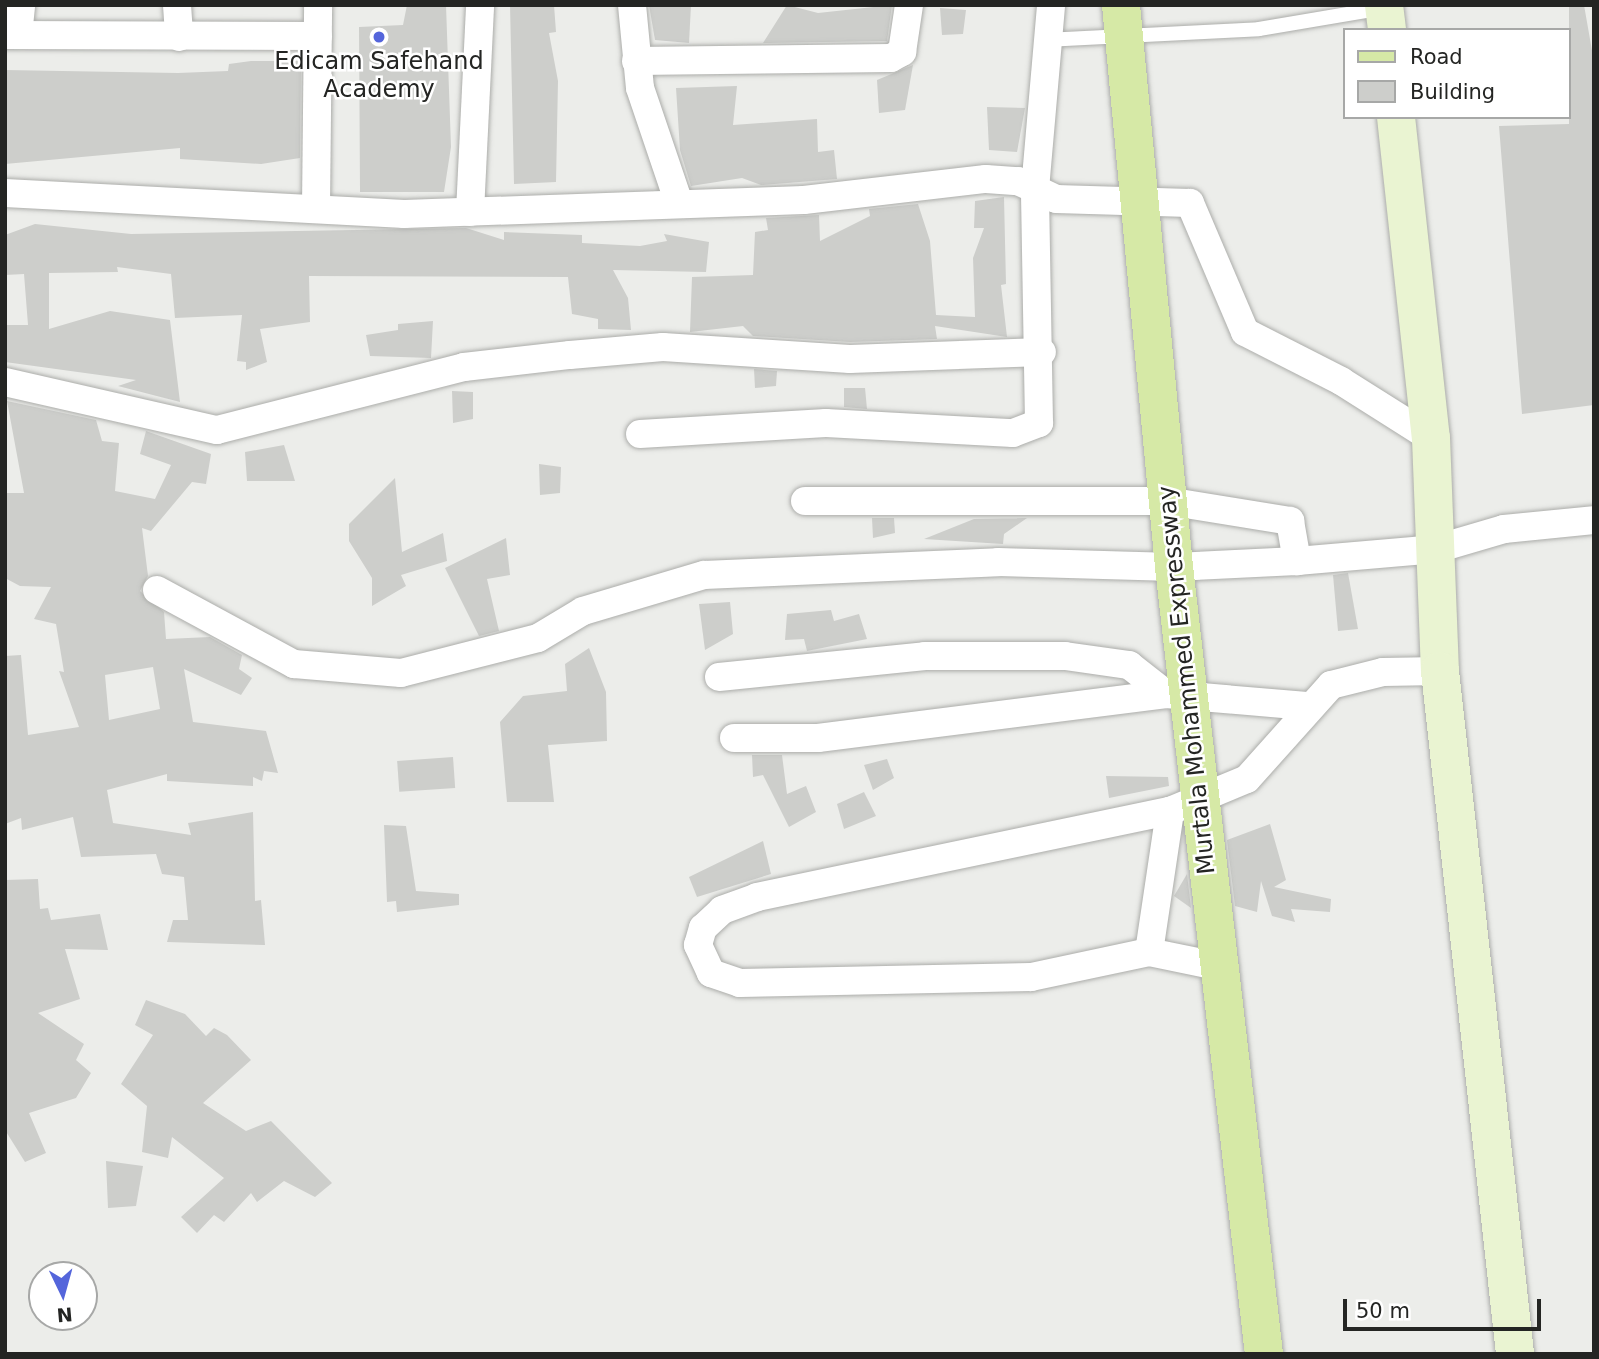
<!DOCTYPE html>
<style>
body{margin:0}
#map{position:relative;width:1599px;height:1359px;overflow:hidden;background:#ecedea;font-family:"DejaVu Sans",sans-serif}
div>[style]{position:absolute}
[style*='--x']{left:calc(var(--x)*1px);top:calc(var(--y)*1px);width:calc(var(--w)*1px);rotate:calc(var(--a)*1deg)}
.building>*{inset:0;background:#cdcecb;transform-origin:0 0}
.roads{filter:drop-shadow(0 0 2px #acadaa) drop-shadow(0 0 2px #acadaa)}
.service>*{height:14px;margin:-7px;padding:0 7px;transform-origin:7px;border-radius:7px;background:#fff}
.minor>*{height:28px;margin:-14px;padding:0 14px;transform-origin:14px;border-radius:14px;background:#fff}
.secondary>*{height:38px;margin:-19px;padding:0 19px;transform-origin:19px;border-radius:19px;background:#eaf4d2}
.primary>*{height:38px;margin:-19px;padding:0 19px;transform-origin:19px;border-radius:19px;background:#d6e9a6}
.dots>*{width:19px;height:19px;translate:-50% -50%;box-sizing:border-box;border:4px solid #fff;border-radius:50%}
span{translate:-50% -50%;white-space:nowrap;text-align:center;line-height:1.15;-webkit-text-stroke:5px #fff;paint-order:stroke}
.poi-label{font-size:24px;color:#242523}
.street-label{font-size:24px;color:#242523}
.frame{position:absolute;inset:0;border:7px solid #242523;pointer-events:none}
.legend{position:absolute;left:1343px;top:28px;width:228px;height:91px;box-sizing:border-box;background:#fff;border:2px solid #a7a8a7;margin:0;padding:9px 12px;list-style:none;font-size:21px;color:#242523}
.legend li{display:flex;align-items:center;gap:14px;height:35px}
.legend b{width:35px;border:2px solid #a7a8a7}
.north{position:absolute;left:28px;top:1261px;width:70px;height:70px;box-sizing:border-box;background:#fff;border:2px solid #a7a8a7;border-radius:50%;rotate:175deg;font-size:19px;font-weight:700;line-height:28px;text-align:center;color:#242523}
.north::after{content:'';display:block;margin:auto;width:24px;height:32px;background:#5465db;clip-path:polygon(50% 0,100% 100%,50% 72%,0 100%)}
.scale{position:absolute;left:1343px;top:1299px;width:198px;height:32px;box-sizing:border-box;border:4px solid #242523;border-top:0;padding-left:9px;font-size:21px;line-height:24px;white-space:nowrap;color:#242523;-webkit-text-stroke:5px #fff;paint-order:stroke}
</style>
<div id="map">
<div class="building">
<div style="clip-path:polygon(407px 5px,446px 5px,451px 147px,444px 192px,360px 192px,359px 27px,403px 25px)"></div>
<div style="clip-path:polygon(510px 5px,554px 5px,556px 32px,549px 33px,558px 81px,556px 182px,514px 184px)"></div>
<div style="clip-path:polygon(649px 5px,691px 5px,689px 43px,655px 40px)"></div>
<div style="clip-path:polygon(787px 5px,818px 13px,892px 5px,887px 41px,763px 43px)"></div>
<div style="clip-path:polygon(1569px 5px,1584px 5px,1594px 62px,1594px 405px,1522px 414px,1499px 126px,1569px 124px)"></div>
<div style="clip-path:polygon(940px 8px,966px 10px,963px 34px,942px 35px)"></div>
<div style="clip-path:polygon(251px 61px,301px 61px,300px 158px,261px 164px,180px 159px,180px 148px,5px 164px,5px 70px,178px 73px,228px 71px,229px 64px)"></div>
<div style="clip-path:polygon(913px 65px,905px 110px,879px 113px,877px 80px)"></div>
<div style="clip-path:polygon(737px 86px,733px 125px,817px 119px,818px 152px,834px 150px,837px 179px,761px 185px,742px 178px,691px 186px,680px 150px,676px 88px)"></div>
<div style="clip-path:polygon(987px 107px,1025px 108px,1017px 152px,989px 150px)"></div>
<div style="clip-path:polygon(1004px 197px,1006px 284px,1001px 285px,1007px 337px,935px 326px,937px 339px,850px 342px,753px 336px,743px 326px,690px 332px,692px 277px,753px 275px,755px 232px,768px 230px,766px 218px,819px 215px,820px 241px,870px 216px,869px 209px,918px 204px,930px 241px,936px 315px,975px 317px,973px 258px,984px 228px,974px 228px,975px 201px)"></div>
<div style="clip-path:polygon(35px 224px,131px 234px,466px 228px,504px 240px,504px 232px,582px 235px,582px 243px,640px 246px,667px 241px,664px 234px,709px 242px,706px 272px,613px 270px,628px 298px,631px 330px,598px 329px,598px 319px,572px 314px,568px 277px,309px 276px,310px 322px,260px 329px,267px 362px,246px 370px,246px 362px,237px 361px,242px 315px,175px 318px,171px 274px,117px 267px,118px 272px,49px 273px,49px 329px,110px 311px,170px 320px,180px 402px,118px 386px,136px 380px,5px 362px,5px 325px,28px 325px,24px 274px,5px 275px,5px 235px)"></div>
<div style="clip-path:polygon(433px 321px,431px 358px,370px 356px,366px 335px,398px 330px,398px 324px)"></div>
<div style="clip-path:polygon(754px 369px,777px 371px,776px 386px,755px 388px)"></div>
<div style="clip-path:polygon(844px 388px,865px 388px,867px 409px,844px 407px)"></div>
<div style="clip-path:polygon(452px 391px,473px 392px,473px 419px,453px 423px)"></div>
<div style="clip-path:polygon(evenodd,7px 401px,96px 420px,102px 441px,119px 443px,115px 491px,155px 499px,171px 465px,140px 454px,146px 431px,211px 454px,206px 484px,192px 482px,151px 531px,142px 528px,148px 576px,140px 591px,164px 612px,166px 639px,210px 637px,242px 655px,239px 669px,252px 678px,241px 695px,184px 669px,193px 722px,266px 731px,278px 773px,264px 771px,262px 781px,253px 777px,253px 786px,167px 781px,167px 774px,107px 790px,113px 823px,191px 835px,188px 823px,253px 812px,255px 901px,261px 900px,265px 945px,167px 942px,173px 920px,188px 920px,184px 877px,162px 874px,156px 854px,81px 857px,73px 817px,22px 830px,21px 818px,5px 824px,5px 656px,21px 655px,28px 735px,79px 727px,59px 671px,64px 672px,56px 624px,34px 619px,51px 587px,20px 586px,5px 578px,6px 493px,24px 493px,7px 401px,153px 667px,160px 709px,109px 720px,105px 675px,153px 667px)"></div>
<div style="clip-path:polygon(284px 445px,295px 481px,247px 481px,245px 452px)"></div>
<div style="clip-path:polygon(539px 464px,561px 467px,560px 493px,540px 495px)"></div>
<div style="clip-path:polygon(395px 478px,402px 552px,443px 533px,447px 561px,401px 575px,406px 586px,372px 606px,372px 578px,349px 541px,349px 524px)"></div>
<div style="clip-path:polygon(872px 518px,894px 518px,895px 533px,873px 538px)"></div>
<div style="clip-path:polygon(1027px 518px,1004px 534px,1003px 544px,924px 539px,974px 519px)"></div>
<div style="clip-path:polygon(506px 538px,510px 575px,487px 579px,499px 631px,479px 636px,445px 568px)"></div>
<div style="clip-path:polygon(1348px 573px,1358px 629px,1338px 631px,1333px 575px)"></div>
<div style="clip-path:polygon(730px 602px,733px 634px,705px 650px,699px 604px)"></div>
<div style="clip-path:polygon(831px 610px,834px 621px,859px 614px,867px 639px,807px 651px,804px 639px,785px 640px,787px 614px)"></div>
<div style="clip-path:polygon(589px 648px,606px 692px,607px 741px,548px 745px,554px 802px,507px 802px,500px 722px,523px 696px,567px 691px,565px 664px)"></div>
<div style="clip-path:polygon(752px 755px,782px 755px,787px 794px,806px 786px,816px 812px,789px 827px,763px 775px,753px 777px)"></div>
<div style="left:453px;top:757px;width:31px;height:56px;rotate:86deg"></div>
<div style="clip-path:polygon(887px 759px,894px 778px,873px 790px,864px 765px)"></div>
<div style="clip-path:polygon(1106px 776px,1168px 777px,1169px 786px,1109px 798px)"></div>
<div style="clip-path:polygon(864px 792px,876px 816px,844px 829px,837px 804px)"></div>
<div style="clip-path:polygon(1270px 824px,1286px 880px,1274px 887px,1331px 899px,1330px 912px,1291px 909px,1295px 922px,1272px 916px,1261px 881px,1257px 912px,1235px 906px,1227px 840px)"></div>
<div style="clip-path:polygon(384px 825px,406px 826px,416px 891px,459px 894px,459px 905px,397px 912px,396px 901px,387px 902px)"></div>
<div style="clip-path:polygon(763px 841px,771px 874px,697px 897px,689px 877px)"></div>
<div style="clip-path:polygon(1187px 874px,1191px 908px,1174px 896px)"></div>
<div style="clip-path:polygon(38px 879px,40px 909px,48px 908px,51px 920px,100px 914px,108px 950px,65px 949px,80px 999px,38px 1013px,84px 1044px,76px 1060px,91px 1073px,76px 1098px,29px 1113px,46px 1153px,25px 1162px,5px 1130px,5px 880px)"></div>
<div style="clip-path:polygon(146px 1000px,185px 1014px,206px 1036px,214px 1028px,227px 1035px,251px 1060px,203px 1103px,246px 1131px,271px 1121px,332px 1183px,315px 1197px,284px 1181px,257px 1202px,251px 1193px,224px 1222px,214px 1215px,197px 1233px,181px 1217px,224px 1178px,172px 1137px,168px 1158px,142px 1152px,147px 1106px,121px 1084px,153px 1035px,135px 1025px)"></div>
<div style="clip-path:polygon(106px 1161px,143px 1166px,136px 1206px,108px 1208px)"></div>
</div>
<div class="roads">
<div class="service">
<div style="--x:1045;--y:40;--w:214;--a:-2.9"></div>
<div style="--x:1259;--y:29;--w:126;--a:-9.6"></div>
</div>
<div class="minor">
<div style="--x:177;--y:5;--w:32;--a:86"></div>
<div style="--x:632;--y:5;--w:83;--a:84.5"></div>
<div style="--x:640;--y:88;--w:121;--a:71.3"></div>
<div style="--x:5;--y:35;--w:313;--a:0.2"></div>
<div style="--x:18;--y:35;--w:30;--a:-84"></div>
<div style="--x:636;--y:61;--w:255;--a:-0.7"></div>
<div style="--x:891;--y:58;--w:13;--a:-29"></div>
<div style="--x:902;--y:52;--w:48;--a:-81.5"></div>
<div style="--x:5;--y:193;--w:400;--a:3"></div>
<div style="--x:404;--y:214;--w:400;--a:-2"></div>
<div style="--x:804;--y:200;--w:183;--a:-6.6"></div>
<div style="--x:986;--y:179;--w:32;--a:4"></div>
<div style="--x:1018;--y:181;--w:42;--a:25.3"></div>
<div style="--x:1056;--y:199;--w:134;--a:1.7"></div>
<div style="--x:1190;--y:203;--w:140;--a:66.9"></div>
<div style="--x:1245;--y:332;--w:108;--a:27"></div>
<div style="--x:1341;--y:381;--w:107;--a:32.3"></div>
<div style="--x:316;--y:208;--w:203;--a:-89.4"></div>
<div style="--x:470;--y:212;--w:207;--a:-87.2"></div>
<div style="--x:5;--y:382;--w:217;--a:12.8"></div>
<div style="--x:217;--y:430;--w:255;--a:-14.3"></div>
<div style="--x:464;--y:367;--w:107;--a:-6.5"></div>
<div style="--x:570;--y:355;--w:93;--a:-4.9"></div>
<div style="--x:663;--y:347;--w:187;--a:3.7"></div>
<div style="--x:850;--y:359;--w:192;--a:-2.1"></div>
<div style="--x:640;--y:434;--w:186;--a:-3.4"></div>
<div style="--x:826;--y:423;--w:187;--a:3.1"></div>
<div style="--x:1013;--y:433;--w:28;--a:-21"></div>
<div style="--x:1039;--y:423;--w:234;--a:-91"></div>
<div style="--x:1035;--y:189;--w:185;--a:-85"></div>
<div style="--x:805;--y:501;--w:362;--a:0"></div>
<div style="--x:1167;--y:501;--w:125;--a:9.2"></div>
<div style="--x:1290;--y:521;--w:41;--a:80.1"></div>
<div style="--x:157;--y:590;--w:156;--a:28.4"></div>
<div style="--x:294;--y:664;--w:107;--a:4.8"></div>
<div style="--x:401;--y:673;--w:141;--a:-14.3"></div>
<div style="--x:538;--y:638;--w:52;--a:-31"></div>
<div style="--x:583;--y:611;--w:126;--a:-16.6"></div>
<div style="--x:704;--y:575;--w:294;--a:-2.5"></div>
<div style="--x:998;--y:562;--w:176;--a:1.6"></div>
<div style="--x:1174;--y:567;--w:123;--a:-2.8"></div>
<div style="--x:1297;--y:561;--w:140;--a:-4.9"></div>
<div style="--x:1436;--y:549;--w:71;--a:-16.4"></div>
<div style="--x:1504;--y:529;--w:90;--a:-5.7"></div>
<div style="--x:719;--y:677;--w:207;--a:-5.8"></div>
<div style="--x:925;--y:656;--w:140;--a:0"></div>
<div style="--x:1065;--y:656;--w:65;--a:8"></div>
<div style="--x:1129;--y:665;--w:47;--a:38.1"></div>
<div style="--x:734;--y:738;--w:84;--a:0"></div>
<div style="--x:818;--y:738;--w:351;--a:-7.2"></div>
<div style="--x:1166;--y:694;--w:141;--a:4.9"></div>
<div style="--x:1149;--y:952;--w:143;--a:-81.5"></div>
<div style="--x:1217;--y:966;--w:69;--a:-168.4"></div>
<div style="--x:1149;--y:952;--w:121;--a:168"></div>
<div style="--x:1031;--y:977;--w:291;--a:178.8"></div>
<div style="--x:740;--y:983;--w:31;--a:-161"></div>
<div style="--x:711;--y:973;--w:31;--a:-115"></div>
<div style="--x:698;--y:945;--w:18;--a:-74"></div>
<div style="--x:703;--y:928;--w:26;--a:-43"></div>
<div style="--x:722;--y:910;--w:37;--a:-20"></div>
<div style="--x:757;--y:897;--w:422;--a:-11.8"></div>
<div style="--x:1170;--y:811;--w:83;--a:-22.6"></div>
<div style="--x:1247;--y:779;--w:126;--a:-48.2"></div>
<div style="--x:1331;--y:685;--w:54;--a:-14"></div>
<div style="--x:1383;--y:672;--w:57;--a:-1"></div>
</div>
<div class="secondary">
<div style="--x:1384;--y:5;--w:25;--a:83"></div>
<div style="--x:1396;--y:117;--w:323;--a:83.8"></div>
<div style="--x:1431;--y:438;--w:233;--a:87.8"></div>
<div style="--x:1440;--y:671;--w:687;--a:83.73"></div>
</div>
<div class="primary">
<div style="--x:1121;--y:5;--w:564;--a:84.61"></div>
<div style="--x:1174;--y:567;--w:792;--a:83.48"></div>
</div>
</div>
<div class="dots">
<div style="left:379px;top:37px;background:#5465db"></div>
</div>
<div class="poi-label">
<span style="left:379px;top:76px">Edicam Safehand<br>Academy</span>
</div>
<div class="street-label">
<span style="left:1187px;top:680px;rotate:-96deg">Murtala Mohammed Expressway</span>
</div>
<div class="frame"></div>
<ul class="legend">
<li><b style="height:9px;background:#d6e9a6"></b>Road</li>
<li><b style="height:19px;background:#cdcecb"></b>Building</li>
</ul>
<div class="north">N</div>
<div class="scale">50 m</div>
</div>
